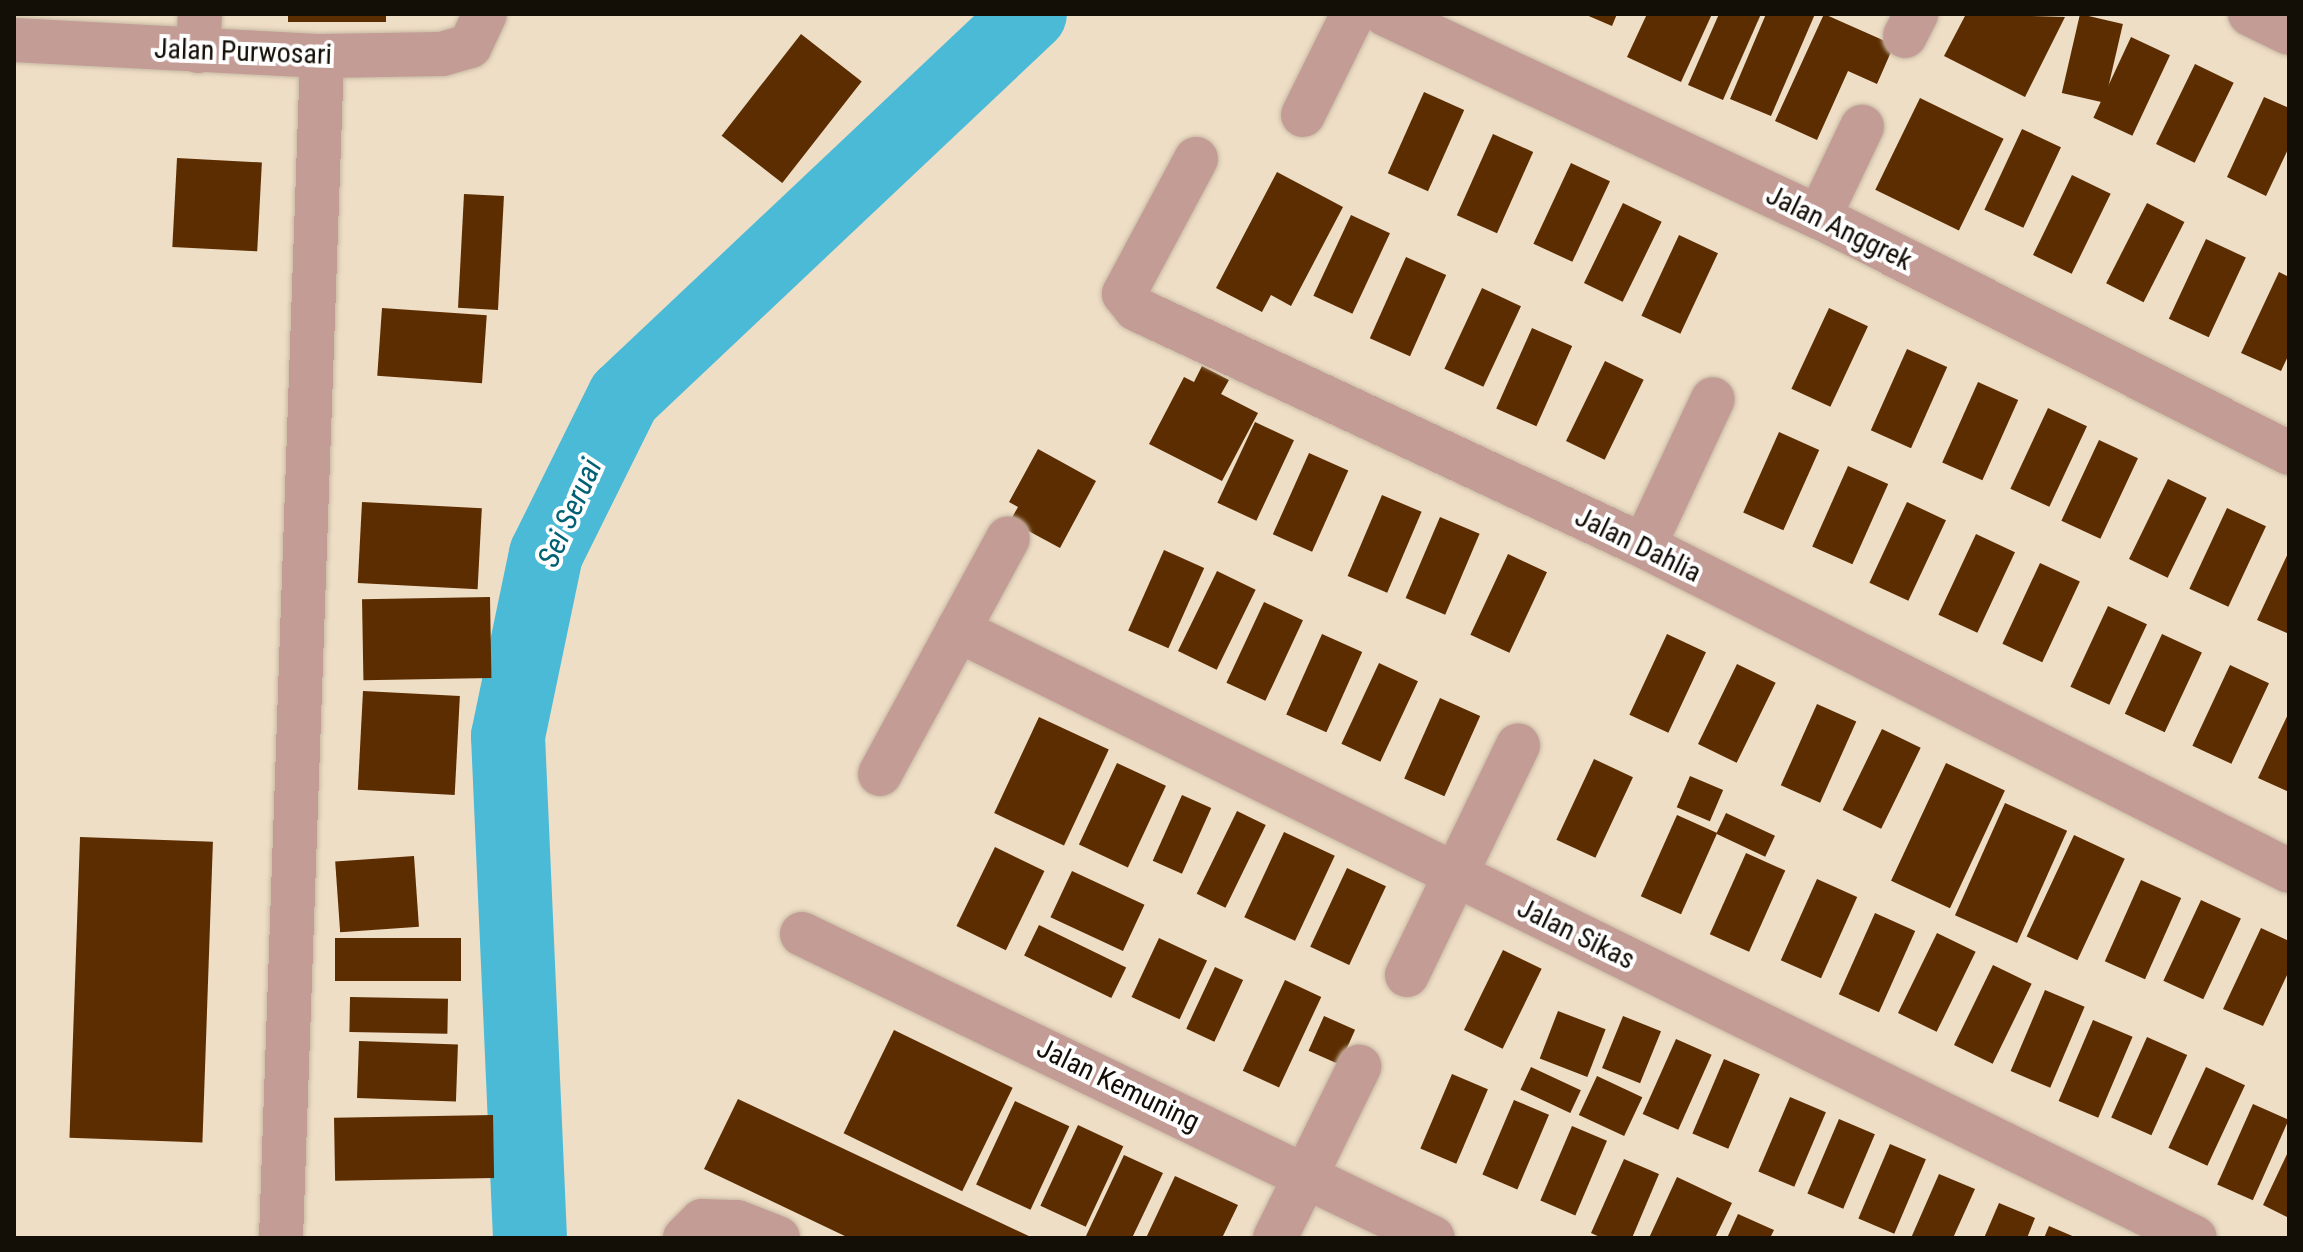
<!DOCTYPE html>
<style>
body{margin:0}
#map{position:relative;width:2303px;height:1252px;overflow:hidden;background:#efdec6;font-family:"Roboto Condensed",sans-serif}
div>[style]{position:absolute}
[style*='--x']{left:calc(var(--x)*1px);top:calc(var(--y)*1px);width:calc(var(--w)*1px);rotate:calc(var(--a)*1deg)}
.river>*{height:74px;margin:-37px;padding:0 37px;transform-origin:37px;border-radius:37px;background:#4abad6}
.building>*{inset:0;background:#5c2d00;transform-origin:0 0}
.roads{filter:drop-shadow(0 0 2px #c7b9a3) drop-shadow(0 0 2px #c7b9a3)}
.minor>*{height:44px;margin:-22px;padding:0 22px;transform-origin:22px;border-radius:22px;background:#c39c96}
span{translate:-50% -50%;white-space:nowrap;text-align:center;line-height:1.15;-webkit-text-stroke:8px #fff;paint-order:stroke}
.street-label{font-size:28px;color:#130e06}
.water-label{font-size:30px;color:#006175;font-style:italic}
.frame{position:absolute;inset:0;border:16px solid #130e06;pointer-events:none}
</style>
<div id="map">
<div class="river">
<div style="--x:530;--y:1238;--w:502;--a:-92.51"></div>
<div style="--x:508;--y:736;--w:186;--a:-78.2"></div>
<div style="--x:546;--y:554;--w:175;--a:-63.6"></div>
<div style="--x:624;--y:397;--w:558;--a:-43.33"></div>
</div>
<div class="building">
<div style="left:288px;top:14px;width:98px;height:8px"></div>
<div style="clip-path:polygon(1584px 14px,1617px 14px,1612px 26px)"></div>
<div style="clip-path:polygon(1647px 14px,1712px 14px,1681px 82px,1627px 57px)"></div>
<div style="clip-path:polygon(1719px 14px,1761px 14px,1723px 100px,1688px 85px)"></div>
<div style="clip-path:polygon(1766px 14px,1815px 14px,1771px 116px,1730px 99px)"></div>
<div style="clip-path:polygon(1824px 14px,1894px 45px,1877px 84px,1848px 71px,1817px 140px,1775px 121px)"></div>
<div style="clip-path:polygon(1966px 14px,2065px 17px,2025px 97px,1944px 56px)"></div>
<div style="left:2080px;top:14px;width:44px;height:81px;rotate:13deg"></div>
<div style="left:801px;top:34px;width:77px;height:129px;rotate:38deg"></div>
<div style="left:2131px;top:37px;width:43px;height:89px;rotate:25deg"></div>
<div style="left:2195px;top:64px;width:43px;height:89px;rotate:26deg"></div>
<div style="left:1424px;top:92px;width:44px;height:89px;rotate:24deg"></div>
<div style="clip-path:polygon(2264px 97px,2289px 108px,2289px 147px,2266px 196px,2227px 177px)"></div>
<div style="left:1920px;top:98px;width:93px;height:102px;rotate:26deg"></div>
<div style="left:2022px;top:129px;width:43px;height:89px;rotate:25deg"></div>
<div style="left:1493px;top:134px;width:44px;height:89px;rotate:24deg"></div>
<div style="left:177px;top:158px;width:85px;height:89px;rotate:3deg"></div>
<div style="left:1571px;top:163px;width:43px;height:89px;rotate:25deg"></div>
<div style="clip-path:polygon(1277px 172px,1343px 207px,1291px 306px,1271px 295px,1262px 312px,1216px 288px)"></div>
<div style="left:2072px;top:175px;width:43px;height:89px;rotate:26deg"></div>
<div style="left:464px;top:194px;width:40px;height:114px;rotate:3deg"></div>
<div style="left:1623px;top:203px;width:43px;height:89px;rotate:26deg"></div>
<div style="left:2147px;top:203px;width:42px;height:90px;rotate:27deg"></div>
<div style="left:1351px;top:215px;width:43px;height:89px;rotate:25deg"></div>
<div style="left:1679px;top:235px;width:43px;height:89px;rotate:25deg"></div>
<div style="left:2206px;top:239px;width:44px;height:88px;rotate:25deg"></div>
<div style="left:1406px;top:257px;width:44px;height:89px;rotate:24deg"></div>
<div style="clip-path:polygon(2279px 272px,2289px 277px,2289px 354px,2281px 371px,2241px 353px)"></div>
<div style="left:1482px;top:288px;width:43px;height:89px;rotate:25deg"></div>
<div style="left:382px;top:308px;width:105px;height:68px;rotate:4deg"></div>
<div style="left:1829px;top:308px;width:43px;height:89px;rotate:25deg"></div>
<div style="left:1532px;top:328px;width:44px;height:88px;rotate:24deg"></div>
<div style="left:1907px;top:349px;width:44px;height:89px;rotate:24deg"></div>
<div style="left:1605px;top:361px;width:43px;height:89px;rotate:26deg"></div>
<div style="clip-path:polygon(1202px 366px,1229px 380px,1221px 394px,1258px 413px,1222px 481px,1149px 444px,1184px 377px,1194px 382px)"></div>
<div style="left:1978px;top:382px;width:44px;height:88px;rotate:24deg"></div>
<div style="left:2048px;top:408px;width:43px;height:89px;rotate:25deg"></div>
<div style="left:1255px;top:422px;width:43px;height:89px;rotate:25deg"></div>
<div style="left:1779px;top:432px;width:44px;height:88px;rotate:24deg"></div>
<div style="left:2099px;top:440px;width:43px;height:89px;rotate:25deg"></div>
<div style="clip-path:polygon(1038px 449px,1096px 481px,1060px 548px,1010px 521px,1018px 507px,1009px 502px)"></div>
<div style="left:1309px;top:453px;width:43px;height:89px;rotate:24deg"></div>
<div style="left:1848px;top:466px;width:44px;height:88px;rotate:24deg"></div>
<div style="left:2168px;top:479px;width:43px;height:89px;rotate:26deg"></div>
<div style="left:1382px;top:495px;width:43px;height:88px;rotate:23deg"></div>
<div style="left:362px;top:502px;width:120px;height:81px;rotate:3deg"></div>
<div style="left:1907px;top:502px;width:43px;height:89px;rotate:25deg"></div>
<div style="left:2227px;top:508px;width:43px;height:89px;rotate:25deg"></div>
<div style="left:1440px;top:517px;width:43px;height:88px;rotate:23deg"></div>
<div style="left:1976px;top:534px;width:43px;height:89px;rotate:25deg"></div>
<div style="left:1164px;top:550px;width:44px;height:88px;rotate:24deg"></div>
<div style="clip-path:polygon(2289px 551px,2289px 634px,2257px 620px)"></div>
<div style="left:1508px;top:554px;width:43px;height:89px;rotate:25deg"></div>
<div style="left:2040px;top:563px;width:44px;height:89px;rotate:25deg"></div>
<div style="left:1217px;top:571px;width:43px;height:89px;rotate:26deg"></div>
<div style="left:490px;top:597px;width:81px;height:128px;rotate:89deg"></div>
<div style="left:1264px;top:602px;width:43px;height:89px;rotate:25deg"></div>
<div style="left:2108px;top:606px;width:43px;height:89px;rotate:25deg"></div>
<div style="left:1322px;top:634px;width:44px;height:88px;rotate:24deg"></div>
<div style="left:1667px;top:634px;width:43px;height:89px;rotate:25deg"></div>
<div style="left:2162px;top:634px;width:44px;height:88px;rotate:25deg"></div>
<div style="left:1379px;top:663px;width:43px;height:89px;rotate:25deg"></div>
<div style="left:1737px;top:664px;width:43px;height:89px;rotate:26deg"></div>
<div style="left:2230px;top:665px;width:43px;height:89px;rotate:25deg"></div>
<div style="left:363px;top:691px;width:97px;height:99px;rotate:3deg"></div>
<div style="left:1440px;top:698px;width:44px;height:88px;rotate:24deg"></div>
<div style="left:1817px;top:704px;width:43px;height:89px;rotate:24deg"></div>
<div style="clip-path:polygon(2289px 712px,2289px 792px,2258px 778px)"></div>
<div style="left:1039px;top:717px;width:77px;height:106px;rotate:25deg"></div>
<div style="left:1882px;top:729px;width:43px;height:90px;rotate:26deg"></div>
<div style="left:1594px;top:759px;width:43px;height:89px;rotate:25deg"></div>
<div style="left:1117px;top:763px;width:54px;height:90px;rotate:25deg"></div>
<div style="left:1946px;top:763px;width:65px;height:130px;rotate:25deg"></div>
<div style="left:1690px;top:776px;width:36px;height:34px;rotate:23deg"></div>
<div style="left:1182px;top:795px;width:32px;height:72px;rotate:24deg"></div>
<div style="left:2005px;top:803px;width:68px;height:123px;rotate:24deg"></div>
<div style="left:1237px;top:811px;width:32px;height:92px;rotate:26deg"></div>
<div style="left:1726px;top:813px;width:54px;height:23px;rotate:25deg"></div>
<div style="left:1677px;top:815px;width:44px;height:89px;rotate:24deg"></div>
<div style="left:1284px;top:832px;width:56px;height:94px;rotate:25deg"></div>
<div style="left:2074px;top:835px;width:56px;height:112px;rotate:25deg"></div>
<div style="left:80px;top:837px;width:133px;height:301px;rotate:2deg"></div>
<div style="left:995px;top:847px;width:55px;height:88px;rotate:26deg"></div>
<div style="left:1746px;top:853px;width:43px;height:89px;rotate:24deg"></div>
<div style="left:414px;top:856px;width:71px;height:79px;rotate:86deg"></div>
<div style="left:1347px;top:868px;width:43px;height:87px;rotate:25deg"></div>
<div style="left:1072px;top:871px;width:80px;height:51px;rotate:25deg"></div>
<div style="left:1817px;top:879px;width:44px;height:89px;rotate:24deg"></div>
<div style="left:2141px;top:880px;width:44px;height:89px;rotate:24deg"></div>
<div style="left:2201px;top:900px;width:44px;height:89px;rotate:25deg"></div>
<div style="left:1875px;top:913px;width:44px;height:89px;rotate:24deg"></div>
<div style="left:1039px;top:925px;width:97px;height:34px;rotate:26deg"></div>
<div style="clip-path:polygon(2261px 928px,2289px 941px,2289px 971px,2263px 1026px,2223px 1009px)"></div>
<div style="left:1937px;top:933px;width:43px;height:89px;rotate:26deg"></div>
<div style="left:461px;top:938px;width:43px;height:126px;rotate:90deg"></div>
<div style="left:1159px;top:938px;width:53px;height:65px;rotate:25deg"></div>
<div style="left:1503px;top:950px;width:43px;height:89px;rotate:26deg"></div>
<div style="left:1993px;top:965px;width:43px;height:89px;rotate:26deg"></div>
<div style="left:1215px;top:967px;width:31px;height:68px;rotate:25deg"></div>
<div style="left:1285px;top:980px;width:40px;height:100px;rotate:25deg"></div>
<div style="left:2045px;top:990px;width:43px;height:88px;rotate:23deg"></div>
<div style="left:350px;top:997px;width:98px;height:35px;rotate:1deg"></div>
<div style="left:1558px;top:1011px;width:51px;height:51px;rotate:21deg"></div>
<div style="left:1324px;top:1016px;width:34px;height:38px;rotate:24deg"></div>
<div style="left:1623px;top:1016px;width:41px;height:56px;rotate:22deg"></div>
<div style="left:2093px;top:1020px;width:43px;height:88px;rotate:23deg"></div>
<div style="left:894px;top:1030px;width:132px;height:115px;rotate:26deg"></div>
<div style="left:2147px;top:1037px;width:44px;height:88px;rotate:24deg"></div>
<div style="left:1676px;top:1039px;width:39px;height:82px;rotate:24deg"></div>
<div style="left:359px;top:1041px;width:99px;height:57px;rotate:2deg"></div>
<div style="left:1724px;top:1059px;width:39px;height:81px;rotate:23deg"></div>
<div style="left:1531px;top:1067px;width:55px;height:25px;rotate:25deg"></div>
<div style="left:2206px;top:1067px;width:43px;height:89px;rotate:25deg"></div>
<div style="left:1452px;top:1074px;width:39px;height:81px;rotate:23deg"></div>
<div style="left:1597px;top:1076px;width:50px;height:43px;rotate:25deg"></div>
<div style="left:1790px;top:1097px;width:39px;height:81px;rotate:23deg"></div>
<div style="clip-path:polygon(738px 1099px,1033px 1238px,849px 1238px,704px 1169px)"></div>
<div style="left:1514px;top:1100px;width:38px;height:81px;rotate:23deg"></div>
<div style="left:1015px;top:1101px;width:60px;height:92px;rotate:25deg"></div>
<div style="left:2253px;top:1104px;width:39px;height:88px;rotate:24deg"></div>
<div style="left:493px;top:1115px;width:63px;height:159px;rotate:89deg"></div>
<div style="left:1839px;top:1119px;width:39px;height:81px;rotate:23deg"></div>
<div style="left:1078px;top:1125px;width:50px;height:89px;rotate:25deg"></div>
<div style="left:1572px;top:1126px;width:38px;height:81px;rotate:23deg"></div>
<div style="left:1890px;top:1144px;width:39px;height:81px;rotate:23deg"></div>
<div style="clip-path:polygon(2289px 1150px,2289px 1218px,2263px 1205px)"></div>
<div style="clip-path:polygon(1124px 1155px,1163px 1173px,1132px 1238px,1085px 1238px)"></div>
<div style="clip-path:polygon(1624px 1159px,1659px 1174px,1632px 1238px,1602px 1238px,1591px 1233px)"></div>
<div style="clip-path:polygon(1939px 1174px,1975px 1189px,1953px 1238px,1911px 1238px)"></div>
<div style="clip-path:polygon(1175px 1176px,1238px 1205px,1222px 1238px,1146px 1238px)"></div>
<div style="clip-path:polygon(1677px 1177px,1732px 1203px,1715px 1238px,1649px 1238px)"></div>
<div style="clip-path:polygon(1999px 1203px,2035px 1218px,2027px 1238px,1984px 1238px)"></div>
<div style="clip-path:polygon(1738px 1214px,1774px 1230px,1770px 1238px,1727px 1238px)"></div>
<div style="clip-path:polygon(2049px 1226px,2077px 1238px,2044px 1238px)"></div>
</div>
<div class="roads">
<div class="minor">
<div style="--x:1385;--y:14;--w:479;--a:25.1"></div>
<div style="--x:1819;--y:217;--w:526;--a:26.66"></div>
<div style="--x:2250;--y:14;--w:43;--a:26"></div>
<div style="--x:1905;--y:36;--w:25;--a:-63"></div>
<div style="--x:14;--y:40;--w:308;--a:3"></div>
<div style="--x:322;--y:56;--w:120;--a:-1"></div>
<div style="--x:442;--y:54;--w:29;--a:-16"></div>
<div style="--x:470;--y:46;--w:35;--a:-65"></div>
<div style="--x:198;--y:51;--w:37;--a:-87"></div>
<div style="--x:1303;--y:115;--w:113;--a:-63.7"></div>
<div style="--x:1196;--y:159;--w:153;--a:118.1"></div>
<div style="--x:1124;--y:294;--w:19;--a:51"></div>
<div style="--x:1136;--y:309;--w:561;--a:25.01"></div>
<div style="--x:1644;--y:546;--w:722;--a:26.74"></div>
<div style="--x:1819;--y:217;--w:100;--a:-64.5"></div>
<div style="--x:1644;--y:546;--w:162;--a:-64.9"></div>
<div style="--x:958;--y:630;--w:1378;--a:26.17"></div>
<div style="--x:880;--y:774;--w:268;--a:-61.5"></div>
<div style="--x:802;--y:934;--w:700;--a:25.72"></div>
<div style="--x:1407;--y:975;--w:255;--a:-64.2"></div>
<div style="--x:281;--y:1238;--w:1183;--a:-88.01"></div>
<div style="--x:685;--y:1238;--w:24;--a:-45"></div>
<div style="--x:702;--y:1221;--w:35;--a:2"></div>
<div style="--x:737;--y:1222;--w:44;--a:21.3"></div>
<div style="--x:1275;--y:1238;--w:191;--a:-63.8"></div>
</div>
</div>
<div class="street-label">
<span style="left:243px;top:52px;rotate:2deg">Jalan Purwosari</span>
<span style="left:1839px;top:228px;rotate:26deg">Jalan Anggrek</span>
<span style="left:1638px;top:545px;rotate:26deg">Jalan Dahlia</span>
<span style="left:1576px;top:934px;rotate:26deg">Jalan Sikas</span>
<span style="left:1118px;top:1085px;rotate:26deg">Jalan Kemuning</span>
</div>
<div class="water-label">
<span style="left:570px;top:513px;rotate:-66deg">Sei Seruai</span>
</div>
<div class="frame"></div>
</div>
